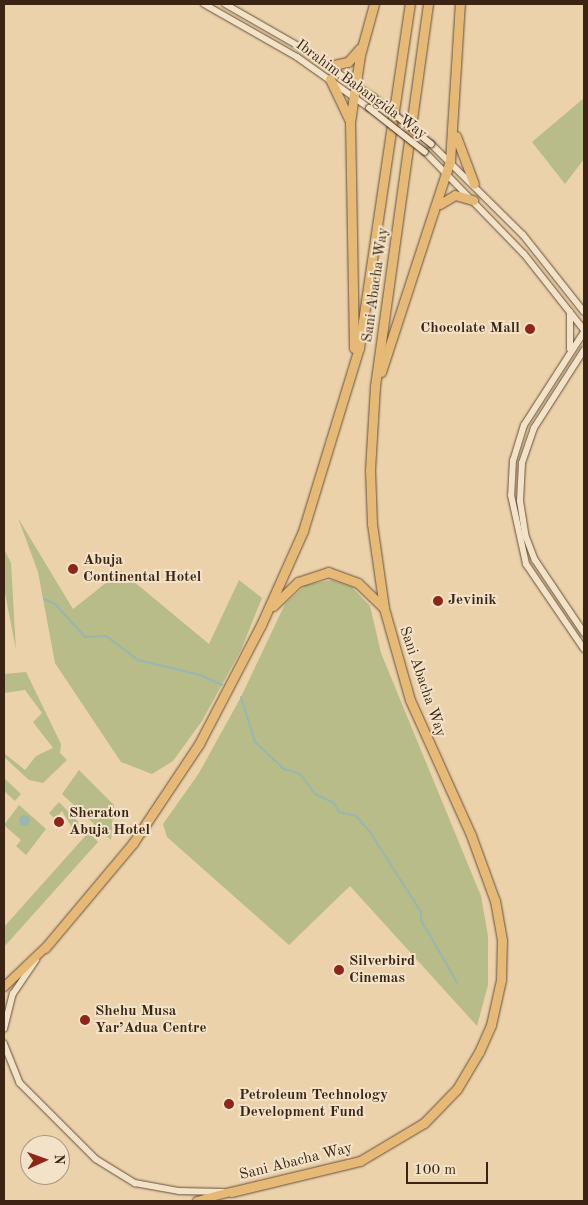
<!DOCTYPE html>
<meta charset="utf-8">
<style>
body{margin:0}
#map{position:relative;width:588px;height:1205px;overflow:hidden;background:#ebd2ab;font-family:"Old Standard TT",serif}
div>[style]{position:absolute}
[style*='--x']{left:calc(var(--x)*1px);top:calc(var(--y)*1px);width:calc(var(--w)*1px);rotate:calc(var(--a)*1deg)}
.green>*{inset:0;background:#b7bc89}
.water>*{inset:0;background:#99b6b0}
.round{border-radius:50%}
.stream>*{height:2px;margin:-1px;padding:0 1px;transform-origin:1px;border-radius:1px;background:#99b6b0}
.roads{filter:drop-shadow(0 0 1px #675039) drop-shadow(0 0 1px #675039)}
.tertiary>*{height:5.5px;margin:-2.75px;padding:0 2.75px;transform-origin:2.75px;border-radius:2.75px;background:#f2e2c8}
.secondary>*{height:6px;margin:-3px;padding:0 3px;transform-origin:3px;border-radius:3px;background:#f2e2c8}
.trunk>*{height:8px;margin:-4px;padding:0 4px;transform-origin:4px;border-radius:4px;background:#e6b976}
.motorway>*{height:9px;margin:-4.5px;padding:0 4.5px;transform-origin:4.5px;border-radius:4.5px;background:#e6b976}
.bridges{filter:drop-shadow(0 0 1px #3b2413) drop-shadow(0 0 1px #3b2413)}
.secondary-bridge>*{height:6px;margin:-3px;padding:0 3px;transform-origin:3px;border-radius:3px;background:#f2e2c8}
.dots>*{width:14px;height:14px;translate:-50% -50%;box-sizing:border-box;border:2px solid #f2e2c8;border-radius:50%}
span{translate:-50% -50%;white-space:nowrap;text-align:center;line-height:1.15;-webkit-text-stroke:4px #f2e2c8;paint-order:stroke}
.street-label{font-size:15px;color:#3b2413}
.poi-label{font-size:15px;color:#3b2413;font-weight:700}
.right{translate:-100% -50%;text-align:right}
.left{translate:0 -50%;text-align:left}
.frame{position:absolute;inset:0;border:5px solid #3b2413;pointer-events:none}
.north{position:absolute;left:20px;top:1135px;width:50px;height:50px;box-sizing:border-box;background:#f2e2c8;border:1px solid #a99680;border-radius:50%;rotate:88deg;font-size:14px;font-weight:700;line-height:20px;text-align:center;color:#3b2413}
.north::after{content:'';display:block;margin:auto;width:18px;height:22px;background:#8f2418;clip-path:polygon(50% 0,100% 100%,50% 72%,0 100%)}
.scale{position:absolute;left:406px;top:1162px;width:82px;height:22px;box-sizing:border-box;border:2px solid #3b2413;border-top:0;padding-left:6px;font-size:15px;line-height:18px;white-space:nowrap;color:#3b2413;-webkit-text-stroke:4px #f2e2c8;paint-order:stroke}
</style>
<div id="map">
<div class="green">
<div style="clip-path:polygon(584px 98px,584px 159px,565px 184px,532px 142px)"></div>
<div style="clip-path:polygon(18px 518px,73px 609px,121px 571px,209px 644px,239px 580px,262px 598px,241px 650px,202px 721px,173px 761px,152px 774px,121px 762px,55px 663px,38px 572px)"></div>
<div style="clip-path:polygon(4px 549px,11px 563px,16px 650px,4px 588px)"></div>
<div style="clip-path:polygon(332px 580px,352px 587px,370px 606px,381px 653px,481px 896px,488px 936px,488px 985px,477px 1026px,350px 886px,289px 945px,167px 837px,163px 824px,199px 773px,241px 697px,285px 604px,306px 585px)"></div>
<div style="clip-path:polygon(26px 672px,61px 744px,60px 753px,67px 760px,43px 783px,29px 780px,4px 757px,4px 753px,25px 770px,36px 756px,53px 748px,33px 722px,42px 713px,25px 690px,4px 693px,4px 674px)"></div>
<div style="clip-path:polygon(79px 770px,114px 805px,111px 840px,62px 794px)"></div>
<div style="clip-path:polygon(4px 778px,21px 794px,15px 801px,4px 791px)"></div>
<div style="clip-path:polygon(59px 802px,98px 842px,4px 947px,4px 927px,87px 834px,78px 826px,74px 831px,62px 811px,55px 819px,49px 813px)"></div>
<div style="clip-path:polygon(19px 805px,46px 829px,26px 855px,16px 846px,21px 840px,4px 825px)"></div>
</div>
<div class="water">
<div class="round" style="left:18.5px;top:814.5px;width:11px;height:11px"></div>
</div>
<div class="stream">
<div style="--x:44;--y:599;--w:12;--a:24"></div>
<div style="--x:55;--y:604;--w:45;--a:47.7"></div>
<div style="--x:85;--y:637;--w:21;--a:-3"></div>
<div style="--x:106;--y:636;--w:40;--a:37"></div>
<div style="--x:138;--y:660;--w:64;--a:13.6"></div>
<div style="--x:200;--y:675;--w:24;--a:24"></div>
<div style="--x:241;--y:697;--w:47;--a:72.7"></div>
<div style="--x:255;--y:742;--w:40;--a:43"></div>
<div style="--x:284;--y:769;--w:17;--a:17"></div>
<div style="--x:300;--y:774;--w:25;--a:53"></div>
<div style="--x:315;--y:794;--w:21;--a:25"></div>
<div style="--x:334;--y:803;--w:10;--a:61"></div>
<div style="--x:339;--y:812;--w:17;--a:13"></div>
<div style="--x:356;--y:816;--w:21;--a:49"></div>
<div style="--x:370;--y:832;--w:95;--a:57.5"></div>
<div style="--x:421;--y:912;--w:8;--a:90"></div>
<div style="--x:421;--y:920;--w:74;--a:60"></div>
</div>
<div class="roads">
<div class="tertiary">
<div style="--x:4;--y:1029;--w:36;--a:-76"></div>
<div style="--x:13;--y:994;--w:41;--a:-55.9"></div>
<div style="--x:4;--y:1043;--w:43;--a:68.2"></div>
<div style="--x:20;--y:1083;--w:107;--a:45"></div>
<div style="--x:96;--y:1159;--w:46;--a:31.6"></div>
<div style="--x:135;--y:1183;--w:45;--a:10.3"></div>
<div style="--x:179;--y:1191;--w:44;--a:1.3"></div>
</div>
<div class="secondary">
<div style="--x:204;--y:4;--w:107;--a:29.7"></div>
<div style="--x:297;--y:57;--w:88;--a:35.3"></div>
<div style="--x:225;--y:4;--w:86;--a:29.8"></div>
<div style="--x:300;--y:47;--w:88;--a:34.4"></div>
<div style="--x:431;--y:144;--w:129;--a:44.7"></div>
<div style="--x:523;--y:235;--w:98;--a:51.6"></div>
<div style="--x:425;--y:152;--w:142;--a:45.9"></div>
<div style="--x:524;--y:254;--w:97;--a:51.7"></div>
<div style="--x:570;--y:312;--w:37;--a:90"></div>
<div style="--x:584;--y:332;--w:111;--a:122.8"></div>
<div style="--x:524;--y:425;--w:37;--a:107"></div>
<div style="--x:513;--y:460;--w:35;--a:93"></div>
<div style="--x:511;--y:495;--w:71;--a:77.7"></div>
<div style="--x:526;--y:564;--w:103;--a:55.7"></div>
<div style="--x:584;--y:350;--w:93;--a:122.7"></div>
<div style="--x:534;--y:428;--w:37;--a:109"></div>
<div style="--x:522;--y:463;--w:38;--a:93"></div>
<div style="--x:520;--y:501;--w:36;--a:81"></div>
<div style="--x:526;--y:537;--w:25;--a:69"></div>
<div style="--x:535;--y:560;--w:88;--a:56.1"></div>
</div>
<div class="trunk">
<div style="--x:4;--y:987;--w:57;--a:-43.6"></div>
<div style="--x:197;--y:1201;--w:35;--a:-15"></div>
</div>
<div class="motorway">
<div style="--x:330;--y:66;--w:18;--a:-13"></div>
<div style="--x:348;--y:62;--w:18;--a:-49"></div>
<div style="--x:330;--y:79;--w:44;--a:64.6"></div>
<div style="--x:456;--y:136;--w:51;--a:69.4"></div>
<div style="--x:440;--y:204;--w:17;--a:-31"></div>
<div style="--x:455;--y:195;--w:19;--a:16"></div>
<div style="--x:354;--y:348;--w:226;--a:-91"></div>
<div style="--x:350;--y:122;--w:68;--a:-81.5"></div>
<div style="--x:360;--y:55;--w:53;--a:-74.6"></div>
<div style="--x:381;--y:372;--w:222;--a:-71.9"></div>
<div style="--x:450;--y:161;--w:157;--a:-86.4"></div>
<div style="--x:273;--y:606;--w:35;--a:-44"></div>
<div style="--x:298;--y:582;--w:32;--a:-18"></div>
<div style="--x:328;--y:572;--w:32;--a:20"></div>
<div style="--x:358;--y:583;--w:36;--a:44"></div>
<div style="--x:45;--y:948;--w:137;--a:-50"></div>
<div style="--x:133;--y:843;--w:119;--a:-56.3"></div>
<div style="--x:199;--y:744;--w:134;--a:-62.5"></div>
<div style="--x:261;--y:625;--w:103;--a:-65.9"></div>
<div style="--x:303;--y:531;--w:191;--a:-73"></div>
<div style="--x:359;--y:348;--w:348;--a:-81.6"></div>
<div style="--x:231;--y:1192;--w:133;--a:-13.5"></div>
<div style="--x:360;--y:1161;--w:74;--a:-30.7"></div>
<div style="--x:424;--y:1123;--w:47;--a:-45.9"></div>
<div style="--x:457;--y:1089;--w:43;--a:-59.3"></div>
<div style="--x:479;--y:1052;--w:30;--a:-66"></div>
<div style="--x:491;--y:1025;--w:46;--a:-77.5"></div>
<div style="--x:501;--y:980;--w:40;--a:-88.6"></div>
<div style="--x:502;--y:940;--w:40;--a:-100"></div>
<div style="--x:495;--y:901;--w:70;--a:-110"></div>
<div style="--x:471;--y:835;--w:148;--a:-114.3"></div>
<div style="--x:410;--y:700;--w:96;--a:-105.8"></div>
<div style="--x:384;--y:608;--w:85;--a:-98.1"></div>
<div style="--x:372;--y:524;--w:54;--a:-92.1"></div>
<div style="--x:370;--y:470;--w:84;--a:-86.6"></div>
<div style="--x:375;--y:386;--w:386;--a:-82.1"></div>
</div>
</div>
<div class="bridges">
<div class="secondary-bridge">
<div style="--x:373;--y:97;--w:75;--a:39"></div>
<div style="--x:369;--y:108;--w:71;--a:38.2"></div>
</div>
</div>
<div class="dots">
<div style="left:530px;top:329px;background:#8f2418"></div>
<div style="left:73px;top:569px;background:#8f2418"></div>
<div style="left:438px;top:601px;background:#8f2418"></div>
<div style="left:59px;top:822px;background:#8f2418"></div>
<div style="left:339px;top:970px;background:#8f2418"></div>
<div style="left:85px;top:1020px;background:#8f2418"></div>
<div style="left:229px;top:1104px;background:#8f2418"></div>
</div>
<div class="street-label">
<span style="left:361px;top:90px;rotate:36deg">Ibrahim Babangida Way</span>
<span style="left:376px;top:285px;rotate:-82deg">Sani Abacha Way</span>
<span style="left:422px;top:682px;rotate:71deg">Sani Abacha Way</span>
<span style="left:296px;top:1162px;rotate:-14deg">Sani Abacha Way</span>
</div>
<div class="poi-label">
<span class="right" style="left:520px;top:329px">Chocolate Mall</span>
<span class="left" style="left:83px;top:569px">Abuja<br>Continental Hotel</span>
<span class="left" style="left:448px;top:601px">Jevinik</span>
<span class="left" style="left:69px;top:822px">Sheraton<br>Abuja Hotel</span>
<span class="left" style="left:349px;top:970px">Silverbird<br>Cinemas</span>
<span class="left" style="left:95px;top:1020px">Shehu Musa<br>Yar’Adua Centre</span>
<span class="left" style="left:239px;top:1104px">Petroleum Technology<br>Development Fund</span>
</div>
<div class="frame"></div>
<div class="north">N</div>
<div class="scale">100 m</div>
</div>
